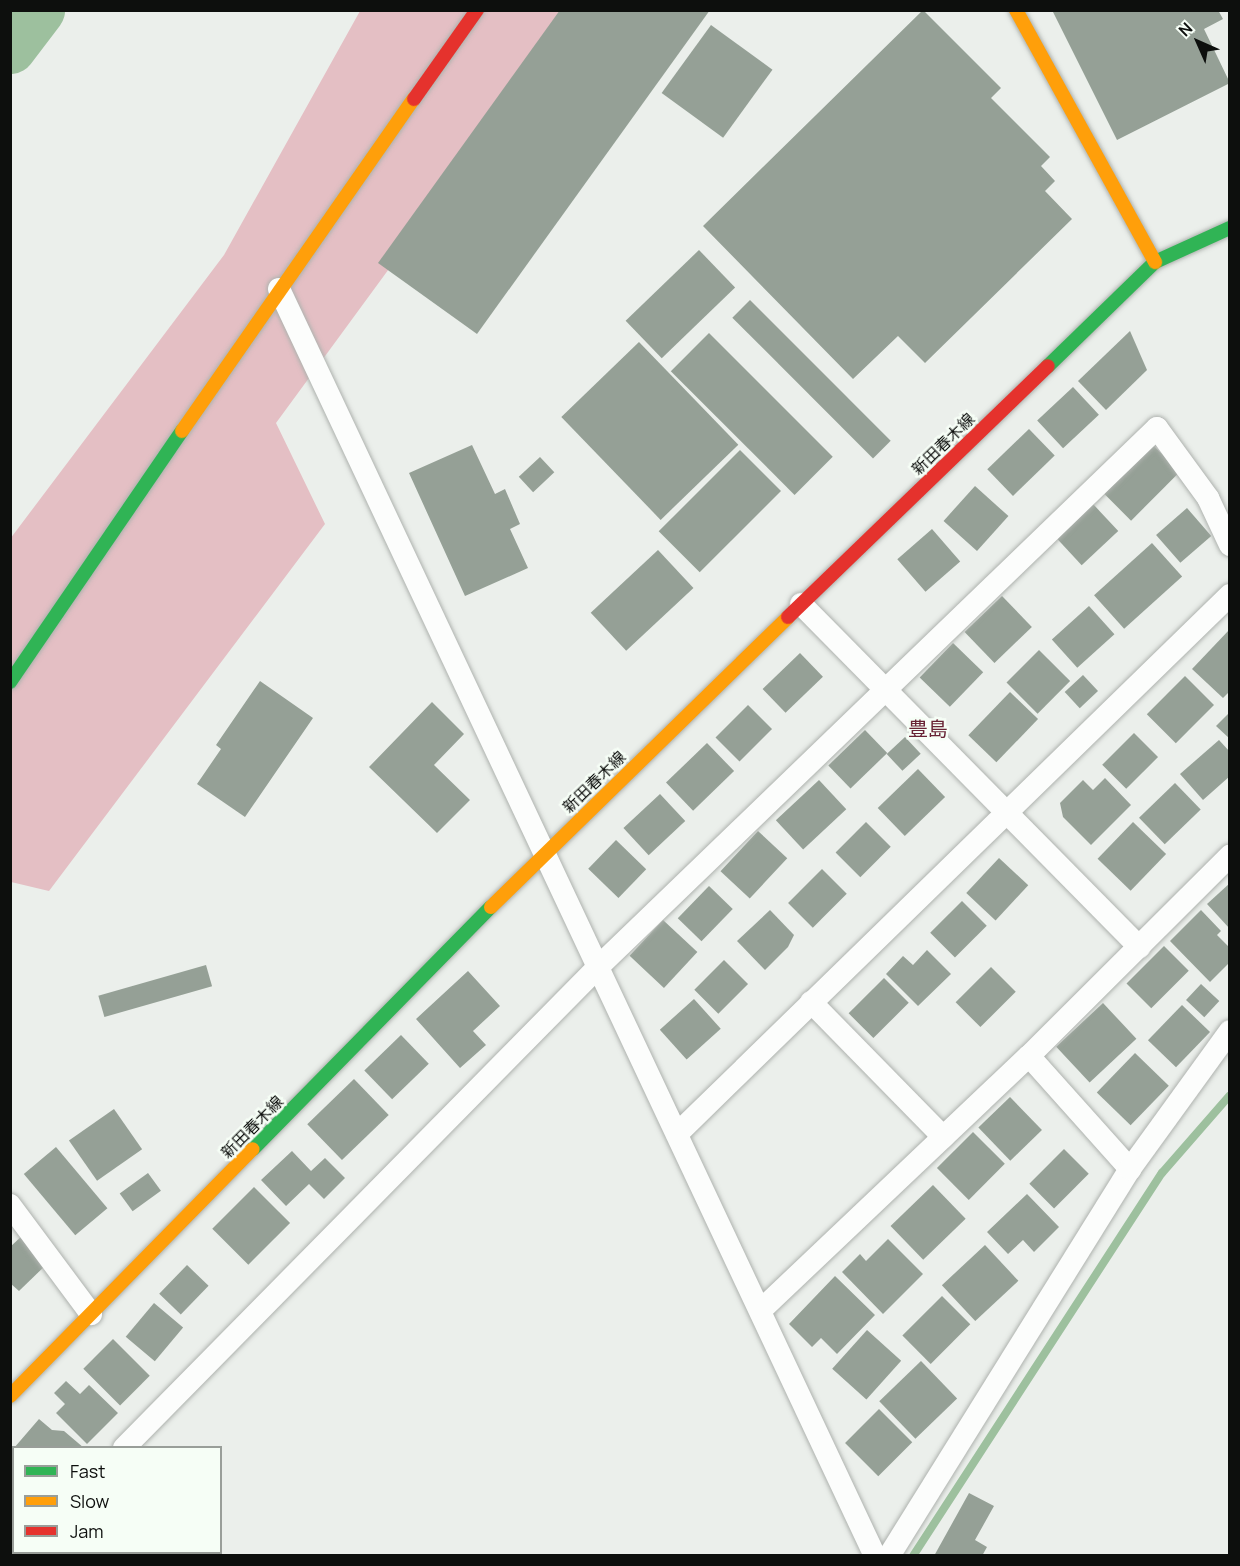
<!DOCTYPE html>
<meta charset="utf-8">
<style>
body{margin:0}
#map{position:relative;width:1240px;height:1566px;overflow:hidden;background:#ebefeb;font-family:Manrope,"Noto Sans JP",sans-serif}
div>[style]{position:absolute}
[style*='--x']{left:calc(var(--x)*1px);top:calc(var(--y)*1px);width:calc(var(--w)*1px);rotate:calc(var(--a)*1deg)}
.forest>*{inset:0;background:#e4bfc4}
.stream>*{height:8px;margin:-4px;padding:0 4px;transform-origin:4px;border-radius:4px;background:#9dc09e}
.river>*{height:51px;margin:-25.5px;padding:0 25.5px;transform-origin:25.5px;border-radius:25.5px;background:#9dc09e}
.building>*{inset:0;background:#95a096;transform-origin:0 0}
.roads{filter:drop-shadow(0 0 2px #aeb2ae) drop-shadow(0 0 2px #aeb2ae)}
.street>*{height:22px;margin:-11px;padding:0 11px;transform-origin:11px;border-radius:11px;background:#fcfdfc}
.fast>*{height:14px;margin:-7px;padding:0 7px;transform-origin:7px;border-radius:7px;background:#30b455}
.slow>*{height:14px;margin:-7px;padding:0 7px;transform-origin:7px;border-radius:7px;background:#ff9f0a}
.jam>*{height:14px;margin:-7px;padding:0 7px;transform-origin:7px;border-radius:7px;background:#e5322d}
span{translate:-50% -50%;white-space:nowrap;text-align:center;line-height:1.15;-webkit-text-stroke:5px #f6fef6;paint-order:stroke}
.street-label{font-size:16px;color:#0d0f0d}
.quarter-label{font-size:20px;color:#682335}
.frame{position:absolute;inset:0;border:12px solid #0d0f0d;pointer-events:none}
.legend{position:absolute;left:12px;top:1446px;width:210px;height:108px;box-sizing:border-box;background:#f6fef6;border:2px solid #999e99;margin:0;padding:8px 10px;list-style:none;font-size:18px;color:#0d0f0d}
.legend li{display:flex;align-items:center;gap:12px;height:30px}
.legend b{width:30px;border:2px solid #999e99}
.north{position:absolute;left:1168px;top:12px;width:60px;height:60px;-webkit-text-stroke:4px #f6fef6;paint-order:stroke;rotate:315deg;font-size:16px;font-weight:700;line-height:24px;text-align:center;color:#0d0f0d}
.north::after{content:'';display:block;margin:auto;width:21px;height:27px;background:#0d0f0d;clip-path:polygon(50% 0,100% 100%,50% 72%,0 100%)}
</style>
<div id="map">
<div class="forest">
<div style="clip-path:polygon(360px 11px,578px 11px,276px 423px,325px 524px,49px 891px,11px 882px,10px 539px,224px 255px)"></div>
</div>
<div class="stream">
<div style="--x:913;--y:1556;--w:457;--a:-57"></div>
<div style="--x:1162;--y:1173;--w:103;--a:-48.9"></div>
</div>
<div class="river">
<div style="--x:10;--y:48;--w:48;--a:-52.7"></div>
</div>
<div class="building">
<div style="clip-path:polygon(560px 10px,710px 10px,477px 334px,378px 263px)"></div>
<div style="clip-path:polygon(923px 10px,1001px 88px,991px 98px,1050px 157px,1041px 166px,1055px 181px,1045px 191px,1072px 219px,925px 363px,898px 336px,853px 379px,703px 226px)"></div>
<div style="clip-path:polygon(1052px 10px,1218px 10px,1223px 19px,1204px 29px,1230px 83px,1117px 140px)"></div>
<div style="left:711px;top:25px;width:76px;height:84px;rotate:36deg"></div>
<div style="left:699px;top:250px;width:52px;height:102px;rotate:46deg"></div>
<div style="left:750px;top:300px;width:199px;height:25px;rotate:45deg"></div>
<div style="clip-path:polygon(1130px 331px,1147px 370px,1106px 410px,1078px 381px)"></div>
<div style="left:709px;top:333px;width:175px;height:54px;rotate:45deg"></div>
<div style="left:639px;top:342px;width:143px;height:108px;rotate:46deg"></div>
<div style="left:1073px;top:387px;width:38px;height:49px;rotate:47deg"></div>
<div style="left:1029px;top:429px;width:37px;height:58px;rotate:46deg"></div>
<div style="clip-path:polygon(472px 445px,495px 494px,505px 489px,520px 524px,510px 529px,528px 568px,465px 596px,409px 473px)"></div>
<div style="left:1153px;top:445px;width:38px;height:69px;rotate:45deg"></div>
<div style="left:740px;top:450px;width:58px;height:115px;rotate:45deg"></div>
<div style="left:540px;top:457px;width:21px;height:29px;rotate:47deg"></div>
<div style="left:975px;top:486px;width:45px;height:47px;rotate:42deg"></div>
<div style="left:1093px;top:504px;width:37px;height:50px;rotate:47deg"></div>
<div style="left:1187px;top:508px;width:37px;height:41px;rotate:49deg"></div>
<div style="left:932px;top:529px;width:43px;height:46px;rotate:49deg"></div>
<div style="left:1152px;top:543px;width:45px;height:78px;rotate:48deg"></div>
<div style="left:658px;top:550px;width:52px;height:92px;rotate:47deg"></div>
<div style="left:1002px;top:596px;width:43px;height:52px;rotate:46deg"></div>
<div style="left:1089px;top:606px;width:38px;height:50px;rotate:48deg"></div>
<div style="clip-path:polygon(1230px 629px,1230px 691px,1223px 698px,1192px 669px)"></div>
<div style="left:953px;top:643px;width:42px;height:48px;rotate:44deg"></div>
<div style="left:1039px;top:650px;width:44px;height:46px;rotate:45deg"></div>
<div style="left:800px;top:653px;width:33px;height:52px;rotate:46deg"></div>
<div style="left:1083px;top:675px;width:22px;height:25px;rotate:47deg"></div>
<div style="left:1185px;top:676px;width:41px;height:54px;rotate:45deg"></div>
<div style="clip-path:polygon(260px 681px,313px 718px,245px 817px,197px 784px,221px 749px,216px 745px)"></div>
<div style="left:1010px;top:692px;width:39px;height:60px;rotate:44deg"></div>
<div style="clip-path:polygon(432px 702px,464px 734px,434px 765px,470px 800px,437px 833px,369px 767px)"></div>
<div style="left:748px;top:705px;width:34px;height:46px;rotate:45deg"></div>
<div style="clip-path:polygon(1230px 712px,1230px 739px,1216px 726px)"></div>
<div style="left:865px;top:730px;width:32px;height:51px;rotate:46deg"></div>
<div style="left:1134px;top:733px;width:34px;height:45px;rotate:45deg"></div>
<div style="left:905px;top:737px;width:23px;height:25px;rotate:47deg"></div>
<div style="clip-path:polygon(1219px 740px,1230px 752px,1230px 776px,1203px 800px,1180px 774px)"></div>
<div style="left:707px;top:743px;width:39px;height:57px;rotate:46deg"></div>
<div style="left:918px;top:769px;width:39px;height:56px;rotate:46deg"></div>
<div style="clip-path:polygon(1105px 778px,1131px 805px,1091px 845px,1063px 817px,1060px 803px,1083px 780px,1093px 790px)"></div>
<div style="left:819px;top:780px;width:40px;height:59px;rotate:47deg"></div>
<div style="left:1175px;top:783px;width:37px;height:50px;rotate:46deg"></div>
<div style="left:660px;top:794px;width:37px;height:50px;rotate:47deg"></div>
<div style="left:866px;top:822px;width:35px;height:43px;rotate:45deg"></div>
<div style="left:1133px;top:822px;width:46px;height:51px;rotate:44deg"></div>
<div style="left:758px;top:831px;width:40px;height:55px;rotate:43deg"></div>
<div style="left:616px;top:840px;width:42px;height:40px;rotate:44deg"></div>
<div style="left:999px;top:858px;width:40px;height:48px;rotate:43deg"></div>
<div style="left:822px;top:869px;width:35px;height:48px;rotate:45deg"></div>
<div style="clip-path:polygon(1230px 883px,1230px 929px,1207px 904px)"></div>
<div style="left:709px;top:886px;width:33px;height:45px;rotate:44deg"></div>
<div style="left:962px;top:901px;width:35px;height:45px;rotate:45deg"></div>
<div style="clip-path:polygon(770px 910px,794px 935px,788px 947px,765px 970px,737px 941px)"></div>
<div style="clip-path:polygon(1201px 910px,1221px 931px,1217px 935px,1230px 948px,1230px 962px,1210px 982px,1170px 941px)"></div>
<div style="left:663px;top:920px;width:47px;height:49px;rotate:43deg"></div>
<div style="left:1164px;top:946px;width:35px;height:53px;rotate:45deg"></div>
<div style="clip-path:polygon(927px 950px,951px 974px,918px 1006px,886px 974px,903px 956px,913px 965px)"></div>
<div style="left:724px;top:960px;width:34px;height:42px;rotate:45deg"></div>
<div style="left:206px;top:965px;width:22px;height:112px;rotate:74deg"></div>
<div style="left:991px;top:967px;width:35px;height:50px;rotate:45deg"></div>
<div style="clip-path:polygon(468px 971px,500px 1006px,473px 1031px,486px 1045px,460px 1068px,416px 1019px)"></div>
<div style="left:884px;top:978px;width:35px;height:50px;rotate:45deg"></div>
<div style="left:1201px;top:984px;width:25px;height:22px;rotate:43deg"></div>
<div style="left:694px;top:999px;width:40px;height:46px;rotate:48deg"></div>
<div style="left:1103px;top:1003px;width:49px;height:64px;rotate:47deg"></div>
<div style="left:1182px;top:1005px;width:39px;height:49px;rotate:44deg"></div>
<div style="left:401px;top:1035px;width:40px;height:51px;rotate:46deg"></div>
<div style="left:1135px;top:1053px;width:47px;height:55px;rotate:44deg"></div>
<div style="left:354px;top:1079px;width:50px;height:65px;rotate:46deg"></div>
<div style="left:1010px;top:1097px;width:46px;height:44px;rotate:46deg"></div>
<div style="left:114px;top:1109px;width:49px;height:55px;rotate:55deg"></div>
<div style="left:973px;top:1132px;width:45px;height:51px;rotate:45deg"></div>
<div style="left:56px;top:1147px;width:80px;height:42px;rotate:50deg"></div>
<div style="left:1064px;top:1149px;width:35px;height:49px;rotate:45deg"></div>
<div style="clip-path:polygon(292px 1151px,311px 1171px,325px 1158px,345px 1178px,324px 1199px,309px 1184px,286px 1206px,261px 1180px)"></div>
<div style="left:148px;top:1173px;width:22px;height:35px;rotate:54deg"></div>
<div style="left:933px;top:1185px;width:47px;height:59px;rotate:46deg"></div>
<div style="left:254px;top:1187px;width:51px;height:59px;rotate:45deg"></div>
<div style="clip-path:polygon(1027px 1194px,1059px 1227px,1034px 1252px,1023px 1240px,1008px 1254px,987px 1232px)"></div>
<div style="clip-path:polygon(23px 1235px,49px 1262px,19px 1291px,10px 1283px,10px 1247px)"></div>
<div style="clip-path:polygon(888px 1239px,923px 1274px,883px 1314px,842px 1272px,860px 1254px,866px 1261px)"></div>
<div style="left:985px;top:1245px;width:49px;height:59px;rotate:47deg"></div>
<div style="left:187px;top:1265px;width:30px;height:40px;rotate:44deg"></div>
<div style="clip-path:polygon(835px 1276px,875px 1315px,837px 1354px,821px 1338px,812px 1347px,789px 1324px)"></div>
<div style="left:942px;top:1296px;width:40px;height:56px;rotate:45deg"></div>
<div style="left:154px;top:1303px;width:38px;height:44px;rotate:40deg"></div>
<div style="left:867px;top:1330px;width:46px;height:52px;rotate:42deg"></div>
<div style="left:113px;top:1339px;width:52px;height:42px;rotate:45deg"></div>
<div style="left:921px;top:1361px;width:52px;height:58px;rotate:46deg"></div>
<div style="clip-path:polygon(66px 1381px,80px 1394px,89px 1385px,118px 1413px,87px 1444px,56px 1413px,65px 1404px,54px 1393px)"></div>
<div style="left:879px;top:1409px;width:47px;height:48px;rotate:45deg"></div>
<div style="clip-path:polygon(39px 1419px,52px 1430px,64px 1431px,84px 1448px,14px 1448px)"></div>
<div style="clip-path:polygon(12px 1471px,14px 1473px,14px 1523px,10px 1520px)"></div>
<div style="clip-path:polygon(969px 1493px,994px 1506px,975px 1540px,987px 1547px,982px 1556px,934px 1556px)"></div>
<div style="left:82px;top:1552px;width:62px;height:7px"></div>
</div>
<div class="roads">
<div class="street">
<div style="--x:279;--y:289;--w:1400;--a:64.81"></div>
<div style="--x:801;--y:604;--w:482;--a:45.4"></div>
<div style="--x:811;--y:1002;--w:189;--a:45.6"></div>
<div style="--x:1029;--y:1056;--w:152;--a:48.2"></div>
<div style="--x:677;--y:1134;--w:772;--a:-44.27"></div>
<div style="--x:10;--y:1205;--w:136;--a:53.4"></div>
<div style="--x:761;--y:1310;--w:369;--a:-43.5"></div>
<div style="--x:1029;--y:1056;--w:284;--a:-44.9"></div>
<div style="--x:124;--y:1448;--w:674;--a:-45.42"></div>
<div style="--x:597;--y:968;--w:778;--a:-43.96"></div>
<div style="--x:1157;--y:428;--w:87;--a:53.9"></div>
<div style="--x:1208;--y:498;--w:52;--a:64.9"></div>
<div style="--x:22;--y:1556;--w:5;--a:-53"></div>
<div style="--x:889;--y:1556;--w:456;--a:-58.1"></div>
<div style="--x:1130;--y:1169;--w:170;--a:-54.1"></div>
</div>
<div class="fast">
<div style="--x:1048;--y:366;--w:149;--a:-44.2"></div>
<div style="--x:1155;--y:262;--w:82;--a:-24.4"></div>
<div style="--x:10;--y:682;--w:304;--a:-55.6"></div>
<div style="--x:253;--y:1149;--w:339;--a:-45.5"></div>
</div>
<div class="slow">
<div style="--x:1016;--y:10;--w:288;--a:61.1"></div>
<div style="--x:182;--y:431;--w:405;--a:-55.1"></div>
<div style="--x:491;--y:907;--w:415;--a:-44.3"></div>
<div style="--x:10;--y:1396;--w:346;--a:-45.5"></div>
</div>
<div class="jam">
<div style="--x:414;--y:99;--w:109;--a:-54.7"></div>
<div style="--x:788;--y:617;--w:361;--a:-44"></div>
</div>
</div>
<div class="street-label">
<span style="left:943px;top:444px;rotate:-44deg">新田春木線</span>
<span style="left:594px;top:782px;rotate:-44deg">新田春木線</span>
<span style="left:252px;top:1127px;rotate:-45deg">新田春木線</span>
</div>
<div class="quarter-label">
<span style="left:928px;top:728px">豊島</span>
</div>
<div class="frame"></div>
<ul class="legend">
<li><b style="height:8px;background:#30b455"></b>Fast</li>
<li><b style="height:8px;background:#ff9f0a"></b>Slow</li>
<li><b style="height:8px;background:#e5322d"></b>Jam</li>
</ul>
<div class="north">N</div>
</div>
